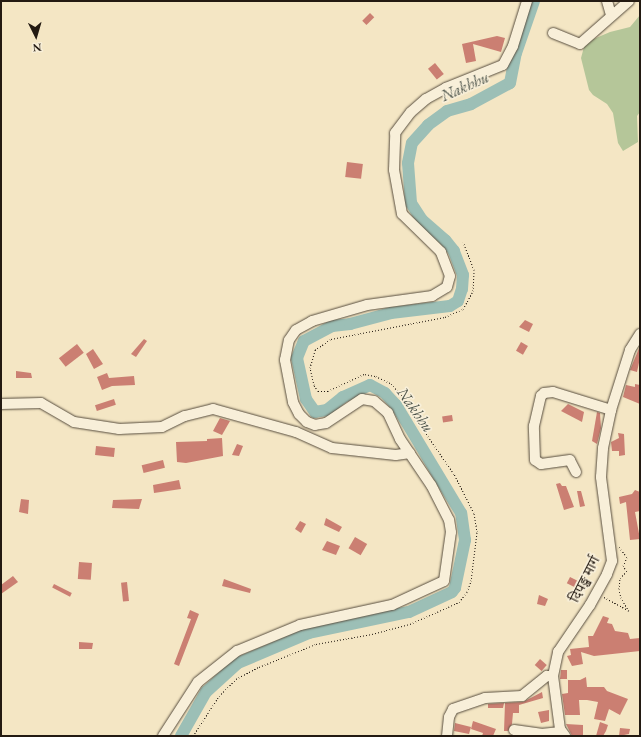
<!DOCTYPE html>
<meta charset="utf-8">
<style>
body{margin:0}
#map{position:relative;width:641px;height:737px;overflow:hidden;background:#f4e6c4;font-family:"EB Garamond","Noto Serif Devanagari",serif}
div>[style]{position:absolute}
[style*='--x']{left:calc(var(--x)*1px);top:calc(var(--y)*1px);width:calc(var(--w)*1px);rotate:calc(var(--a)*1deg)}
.green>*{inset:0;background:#b5c699}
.river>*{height:12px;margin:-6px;padding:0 6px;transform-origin:6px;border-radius:6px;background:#9cbfb6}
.building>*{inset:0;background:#cb7f72;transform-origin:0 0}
.path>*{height:1px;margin-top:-0.5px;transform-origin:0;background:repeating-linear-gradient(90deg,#231a12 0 1px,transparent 0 3px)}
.roads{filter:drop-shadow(0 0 1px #574d3e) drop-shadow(0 0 1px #574d3e)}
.minor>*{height:10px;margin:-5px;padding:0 5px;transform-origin:5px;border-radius:5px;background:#f8efd9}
span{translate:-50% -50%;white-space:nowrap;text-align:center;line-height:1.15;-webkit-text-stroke:3.5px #f8efd9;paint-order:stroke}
.street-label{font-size:15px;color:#231a12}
.water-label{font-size:16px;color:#4d544b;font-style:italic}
.frame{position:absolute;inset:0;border:2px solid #231a12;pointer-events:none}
.north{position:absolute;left:16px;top:16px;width:40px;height:40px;-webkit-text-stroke:3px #f8efd9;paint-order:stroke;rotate:175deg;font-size:11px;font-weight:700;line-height:16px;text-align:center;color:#231a12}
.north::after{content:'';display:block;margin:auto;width:14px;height:18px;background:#231a12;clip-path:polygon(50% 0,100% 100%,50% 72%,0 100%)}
</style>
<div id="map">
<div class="green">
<div style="clip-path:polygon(640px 15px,640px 112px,637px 116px,638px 142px,623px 151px,618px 143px,613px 113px,607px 104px,593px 95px,589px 90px,581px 58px,584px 47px,589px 41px,610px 32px,630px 27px)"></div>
</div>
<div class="river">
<div style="--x:181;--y:736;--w:51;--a:-60.4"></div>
<div style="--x:206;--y:692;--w:43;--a:-42.2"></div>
<div style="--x:238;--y:663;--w:77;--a:-22.9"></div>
<div style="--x:309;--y:633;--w:102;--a:-11.9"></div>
<div style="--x:409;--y:612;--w:47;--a:-24.9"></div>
<div style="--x:452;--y:592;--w:5;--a:-53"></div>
<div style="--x:455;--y:588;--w:49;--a:-78.2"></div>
<div style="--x:465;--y:540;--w:27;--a:-98"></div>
<div style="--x:461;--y:513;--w:126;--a:-121"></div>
<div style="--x:396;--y:405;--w:16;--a:-133"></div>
<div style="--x:385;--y:393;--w:17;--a:-152"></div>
<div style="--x:370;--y:385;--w:30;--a:156"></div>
<div style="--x:343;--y:397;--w:21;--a:141"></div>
<div style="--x:327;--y:410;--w:12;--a:171"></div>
<div style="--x:315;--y:412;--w:16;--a:-125"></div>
<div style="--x:306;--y:399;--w:42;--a:-102.4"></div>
<div style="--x:297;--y:358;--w:18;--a:-68"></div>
<div style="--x:304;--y:341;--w:32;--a:-28"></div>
<div style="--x:332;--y:326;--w:18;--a:-6"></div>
<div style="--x:350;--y:324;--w:42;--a:-15"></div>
<div style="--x:391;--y:313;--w:59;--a:-6.8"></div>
<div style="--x:450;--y:306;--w:9;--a:-32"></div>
<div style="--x:458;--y:301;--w:13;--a:-72"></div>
<div style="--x:462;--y:289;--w:14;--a:-86"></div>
<div style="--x:463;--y:275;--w:26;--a:-111"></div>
<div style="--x:454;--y:251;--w:14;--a:-129"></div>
<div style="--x:445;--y:240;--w:30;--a:-139"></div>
<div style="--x:422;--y:220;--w:20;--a:-123"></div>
<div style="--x:411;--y:203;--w:40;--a:-94.3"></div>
<div style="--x:408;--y:163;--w:20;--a:-79"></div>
<div style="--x:412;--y:143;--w:24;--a:-48"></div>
<div style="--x:428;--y:125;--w:24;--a:-36"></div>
<div style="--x:447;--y:111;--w:25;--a:-16"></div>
<div style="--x:471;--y:104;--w:44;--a:-28.3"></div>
<div style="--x:510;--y:83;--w:31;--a:-79"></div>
<div style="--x:516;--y:53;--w:55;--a:-70.9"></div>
</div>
<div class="building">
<div style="left:370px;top:13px;width:6px;height:11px;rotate:45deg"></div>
<div style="clip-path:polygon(497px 36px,505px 38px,501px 52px,473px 44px,476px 61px,466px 63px,462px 44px)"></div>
<div style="left:435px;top:63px;width:14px;height:9px;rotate:51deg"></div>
<div style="left:347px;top:162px;width:16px;height:15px;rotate:7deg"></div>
<div style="clip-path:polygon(525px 320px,533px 324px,529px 332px,519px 327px)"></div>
<div style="clip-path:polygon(144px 339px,147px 341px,136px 357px,131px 354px)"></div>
<div style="left:521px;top:342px;width:8px;height:10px;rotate:30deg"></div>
<div style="left:77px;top:344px;width:11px;height:23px;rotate:52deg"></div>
<div style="clip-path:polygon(640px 346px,640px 358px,637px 372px,630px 370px)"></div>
<div style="clip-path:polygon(93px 349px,103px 364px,94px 369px,86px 354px)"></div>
<div style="clip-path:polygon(16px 371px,31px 373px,32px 378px,16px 378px)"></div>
<div style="clip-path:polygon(107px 373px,109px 378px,134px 376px,135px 385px,112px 386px,102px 390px,97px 377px)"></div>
<div style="clip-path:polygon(635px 384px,640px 385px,640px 404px,623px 397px,626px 385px,635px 387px)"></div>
<div style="left:114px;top:399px;width:6px;height:20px;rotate:72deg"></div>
<div style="clip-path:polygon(568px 404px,584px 412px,582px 422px,561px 411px)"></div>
<div style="clip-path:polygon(597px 412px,600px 413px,601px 428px,597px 444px,592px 441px)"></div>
<div style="left:452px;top:415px;width:6px;height:10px;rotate:81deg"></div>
<div style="clip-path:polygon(220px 418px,230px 421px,222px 435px,213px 431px)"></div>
<div style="clip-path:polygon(618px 433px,624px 434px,625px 455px,619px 456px,619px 451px,612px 451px,611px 442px,619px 438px)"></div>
<div style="clip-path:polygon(222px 438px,223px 456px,186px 463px,177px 462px,176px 442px,207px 441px,207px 439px)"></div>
<div style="clip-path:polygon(237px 444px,243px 446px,239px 456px,232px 455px)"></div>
<div style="left:96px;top:446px;width:19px;height:9px;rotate:6deg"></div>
<div style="left:163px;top:460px;width:8px;height:22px;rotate:76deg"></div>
<div style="clip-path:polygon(179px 480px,181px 489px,154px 493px,153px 485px)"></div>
<div style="clip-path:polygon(560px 483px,562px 486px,566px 486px,574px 507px,564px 510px,556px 484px)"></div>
<div style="clip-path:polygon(635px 490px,640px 492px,640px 511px,635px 512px,640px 539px,630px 540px,626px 502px,620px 504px,619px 497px,632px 494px)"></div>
<div style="clip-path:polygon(577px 491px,581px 491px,585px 506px,580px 507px)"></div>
<div style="clip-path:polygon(21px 499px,29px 500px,28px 514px,19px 512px)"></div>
<div style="clip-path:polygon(142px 499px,139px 509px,112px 508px,113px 500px)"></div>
<div style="clip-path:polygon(326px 518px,342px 527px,339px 532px,324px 525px)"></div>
<div style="clip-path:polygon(300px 521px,306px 524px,301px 533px,295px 529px)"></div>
<div style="left:355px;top:537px;width:14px;height:13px;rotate:30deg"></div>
<div style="clip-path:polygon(327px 541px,340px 546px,336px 555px,322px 550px)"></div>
<div style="left:79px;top:562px;width:13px;height:17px;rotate:4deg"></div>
<div style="clip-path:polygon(13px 576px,18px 582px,1px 594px,1px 585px)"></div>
<div style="left:570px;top:577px;width:9px;height:7px;rotate:27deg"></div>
<div style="clip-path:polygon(224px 579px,251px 589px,250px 593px,222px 586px)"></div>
<div style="left:127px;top:582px;width:19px;height:6px;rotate:84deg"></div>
<div style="left:54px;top:584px;width:20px;height:4px;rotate:27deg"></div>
<div style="clip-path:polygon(539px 595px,548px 599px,545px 606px,537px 604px)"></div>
<div style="clip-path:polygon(190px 610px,199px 614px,179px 666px,174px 664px,191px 619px,187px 618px)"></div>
<div style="clip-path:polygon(603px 616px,609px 618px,607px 623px,612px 624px,615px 631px,628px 633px,630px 639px,640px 638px,640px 651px,594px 656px,581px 652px,583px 664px,572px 666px,567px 656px,571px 655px,570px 649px,589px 647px,588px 636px,593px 636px)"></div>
<div style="clip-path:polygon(79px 642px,93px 643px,92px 649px,79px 649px)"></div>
<div style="left:540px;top:659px;width:9px;height:8px;rotate:41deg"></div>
<div style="clip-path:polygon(561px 670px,567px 670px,567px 679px,560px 679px)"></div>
<div style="clip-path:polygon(586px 677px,587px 687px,604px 687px,607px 691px,628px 699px,620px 715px,609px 709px,605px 721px,594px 719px,598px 702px,587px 700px,579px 700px,580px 715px,565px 715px,562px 694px,568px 693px,568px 680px,580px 680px)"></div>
<div style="clip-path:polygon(542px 692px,543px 698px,519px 705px,519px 713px,513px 713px,512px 724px,508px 731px,504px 731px,505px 703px,523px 702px)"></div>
<div style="clip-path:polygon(504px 703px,503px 708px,488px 708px,488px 704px)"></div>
<div style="clip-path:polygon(549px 710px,549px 721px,541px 723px,538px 712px)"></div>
<div style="clip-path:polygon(473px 721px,496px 729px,493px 736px,482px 736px,483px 733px,471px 729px)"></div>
<div style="clip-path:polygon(600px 722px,608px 725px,606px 731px,603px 736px,596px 736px)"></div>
<div style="clip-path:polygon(455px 723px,471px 727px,469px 734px,454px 731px)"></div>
<div style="clip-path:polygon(566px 724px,583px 725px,583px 736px,572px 736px)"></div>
<div style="clip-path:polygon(620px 728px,630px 729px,629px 734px,619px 736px)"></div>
</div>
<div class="path">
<div style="--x:604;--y:597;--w:29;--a:29"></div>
<div style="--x:629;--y:611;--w:15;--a:-122"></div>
<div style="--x:621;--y:598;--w:9;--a:-103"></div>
<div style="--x:619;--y:589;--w:11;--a:-85"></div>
<div style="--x:620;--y:578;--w:10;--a:-45"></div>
<div style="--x:627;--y:571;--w:6;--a:-129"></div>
<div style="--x:623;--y:566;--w:10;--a:-66"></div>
<div style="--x:627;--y:557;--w:14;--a:-129"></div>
<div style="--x:193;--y:736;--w:48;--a:-57"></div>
<div style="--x:219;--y:696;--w:24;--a:-45"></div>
<div style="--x:236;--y:679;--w:26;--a:-28"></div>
<div style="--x:259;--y:667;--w:61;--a:-22"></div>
<div style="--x:316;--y:644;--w:57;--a:-10.1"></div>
<div style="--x:372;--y:634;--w:39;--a:-15"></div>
<div style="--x:410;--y:624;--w:54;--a:-24.2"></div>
<div style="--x:459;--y:602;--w:13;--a:-51"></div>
<div style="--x:467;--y:592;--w:12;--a:-70"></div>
<div style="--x:471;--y:581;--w:49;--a:-83"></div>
<div style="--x:477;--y:532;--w:19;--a:-99"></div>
<div style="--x:474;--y:513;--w:44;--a:-117.1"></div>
<div style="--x:454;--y:474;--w:55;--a:-124.6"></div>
<div style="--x:423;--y:429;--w:31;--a:-119"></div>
<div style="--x:408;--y:402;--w:26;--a:-133"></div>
<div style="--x:390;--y:383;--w:17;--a:-155"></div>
<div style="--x:375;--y:376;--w:11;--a:-170"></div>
<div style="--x:364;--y:374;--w:40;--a:155"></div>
<div style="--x:328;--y:391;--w:10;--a:180"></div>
<div style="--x:318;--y:391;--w:7;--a:-124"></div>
<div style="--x:314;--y:385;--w:17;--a:-103"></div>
<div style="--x:310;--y:368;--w:19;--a:-74"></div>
<div style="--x:315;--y:350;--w:19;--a:-35"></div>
<div style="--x:331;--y:339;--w:116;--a:-10.9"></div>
<div style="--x:445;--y:317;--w:20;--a:-24"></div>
<div style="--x:463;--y:309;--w:21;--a:-61"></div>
<div style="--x:473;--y:291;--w:21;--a:-87"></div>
<div style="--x:474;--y:270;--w:30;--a:-111"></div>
</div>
<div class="roads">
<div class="minor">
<div style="--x:607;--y:1;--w:15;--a:74"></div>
<div style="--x:553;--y:33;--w:29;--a:22"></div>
<div style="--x:580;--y:44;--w:65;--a:-41.3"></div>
<div style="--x:1;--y:404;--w:40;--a:-1.4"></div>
<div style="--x:41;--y:403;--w:38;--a:30"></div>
<div style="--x:74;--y:422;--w:46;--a:8.8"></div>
<div style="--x:119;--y:429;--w:43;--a:-2.7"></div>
<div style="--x:162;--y:427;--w:25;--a:-26"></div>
<div style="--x:185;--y:416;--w:29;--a:-14"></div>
<div style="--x:213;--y:409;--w:86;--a:15.5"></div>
<div style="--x:296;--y:432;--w:39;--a:24"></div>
<div style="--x:332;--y:448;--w:64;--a:6.2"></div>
<div style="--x:396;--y:455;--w:14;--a:-8"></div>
<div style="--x:576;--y:472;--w:13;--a:-117"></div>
<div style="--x:570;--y:460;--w:29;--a:172"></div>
<div style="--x:541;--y:464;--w:7;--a:-146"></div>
<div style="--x:535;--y:460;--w:34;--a:-92"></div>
<div style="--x:534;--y:426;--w:31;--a:-77"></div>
<div style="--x:541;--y:396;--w:4;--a:-45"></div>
<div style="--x:544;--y:393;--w:9;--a:-6"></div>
<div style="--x:553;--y:392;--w:61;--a:17.2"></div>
<div style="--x:553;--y:676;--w:53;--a:82.5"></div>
<div style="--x:560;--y:729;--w:9;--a:54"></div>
<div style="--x:514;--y:730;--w:27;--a:8"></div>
<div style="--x:541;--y:734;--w:20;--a:-6"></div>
<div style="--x:163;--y:736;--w:64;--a:-57.1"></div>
<div style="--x:198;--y:682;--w:50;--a:-38.5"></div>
<div style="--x:237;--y:651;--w:68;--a:-22.4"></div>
<div style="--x:300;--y:625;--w:94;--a:-12.3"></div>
<div style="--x:392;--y:605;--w:57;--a:-24.8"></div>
<div style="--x:444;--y:581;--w:49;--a:-81.9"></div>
<div style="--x:451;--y:532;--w:12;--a:-99"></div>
<div style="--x:449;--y:520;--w:39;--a:-117"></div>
<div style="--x:431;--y:485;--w:55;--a:-124"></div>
<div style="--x:400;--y:439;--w:29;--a:-115"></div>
<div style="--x:388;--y:413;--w:18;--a:-139"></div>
<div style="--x:374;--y:401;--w:12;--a:-171"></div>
<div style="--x:362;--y:399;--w:43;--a:146.3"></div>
<div style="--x:326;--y:423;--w:11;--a:170"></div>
<div style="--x:315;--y:425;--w:9;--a:-159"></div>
<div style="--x:307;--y:422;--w:11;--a:-135"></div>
<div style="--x:299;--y:414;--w:13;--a:-117"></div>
<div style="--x:293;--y:402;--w:43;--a:-100.8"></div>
<div style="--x:285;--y:360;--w:20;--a:-79"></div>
<div style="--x:289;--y:340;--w:12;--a:-55"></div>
<div style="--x:296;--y:330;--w:18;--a:-29"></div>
<div style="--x:312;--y:321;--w:57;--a:-16.2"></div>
<div style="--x:367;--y:305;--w:66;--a:-7.9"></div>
<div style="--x:432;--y:296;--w:17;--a:-31"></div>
<div style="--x:447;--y:287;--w:11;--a:-75"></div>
<div style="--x:450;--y:276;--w:26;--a:-111"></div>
<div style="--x:441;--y:252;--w:54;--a:-135.7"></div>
<div style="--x:402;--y:214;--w:45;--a:-100.3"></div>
<div style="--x:394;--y:170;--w:37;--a:-88"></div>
<div style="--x:395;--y:133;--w:26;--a:-53"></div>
<div style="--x:411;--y:112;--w:20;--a:-41"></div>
<div style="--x:426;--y:99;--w:23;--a:-29"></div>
<div style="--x:446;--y:88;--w:61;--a:-22"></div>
<div style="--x:503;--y:65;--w:21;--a:-62"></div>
<div style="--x:513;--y:46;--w:47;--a:-72.7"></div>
<div style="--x:447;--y:736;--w:19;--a:-84"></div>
<div style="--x:449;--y:717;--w:9;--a:-63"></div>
<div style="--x:453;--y:709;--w:34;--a:-19"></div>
<div style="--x:485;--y:698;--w:37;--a:-3"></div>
<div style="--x:522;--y:696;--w:32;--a:-39"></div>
<div style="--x:547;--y:676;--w:6;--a:0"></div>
<div style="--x:553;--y:676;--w:25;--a:-78"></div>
<div style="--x:558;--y:652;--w:57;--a:-55.8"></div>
<div style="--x:590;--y:605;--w:35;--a:-61"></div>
<div style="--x:607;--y:574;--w:14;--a:-69"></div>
<div style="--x:612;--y:561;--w:85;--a:-97.5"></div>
<div style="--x:601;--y:477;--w:29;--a:-86"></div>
<div style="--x:603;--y:448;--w:39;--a:-78"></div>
<div style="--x:611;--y:410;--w:63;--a:-72.4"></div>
<div style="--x:630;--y:350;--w:19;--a:-58"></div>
</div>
</div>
<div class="street-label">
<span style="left:584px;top:579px;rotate:-63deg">दिपङ्ख मार्ग</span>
</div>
<div class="water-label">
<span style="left:465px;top:87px;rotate:-24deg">Nakhhu</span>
<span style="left:415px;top:410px;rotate:55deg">Nakhhu</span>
</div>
<div class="frame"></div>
<div class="north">N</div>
</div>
